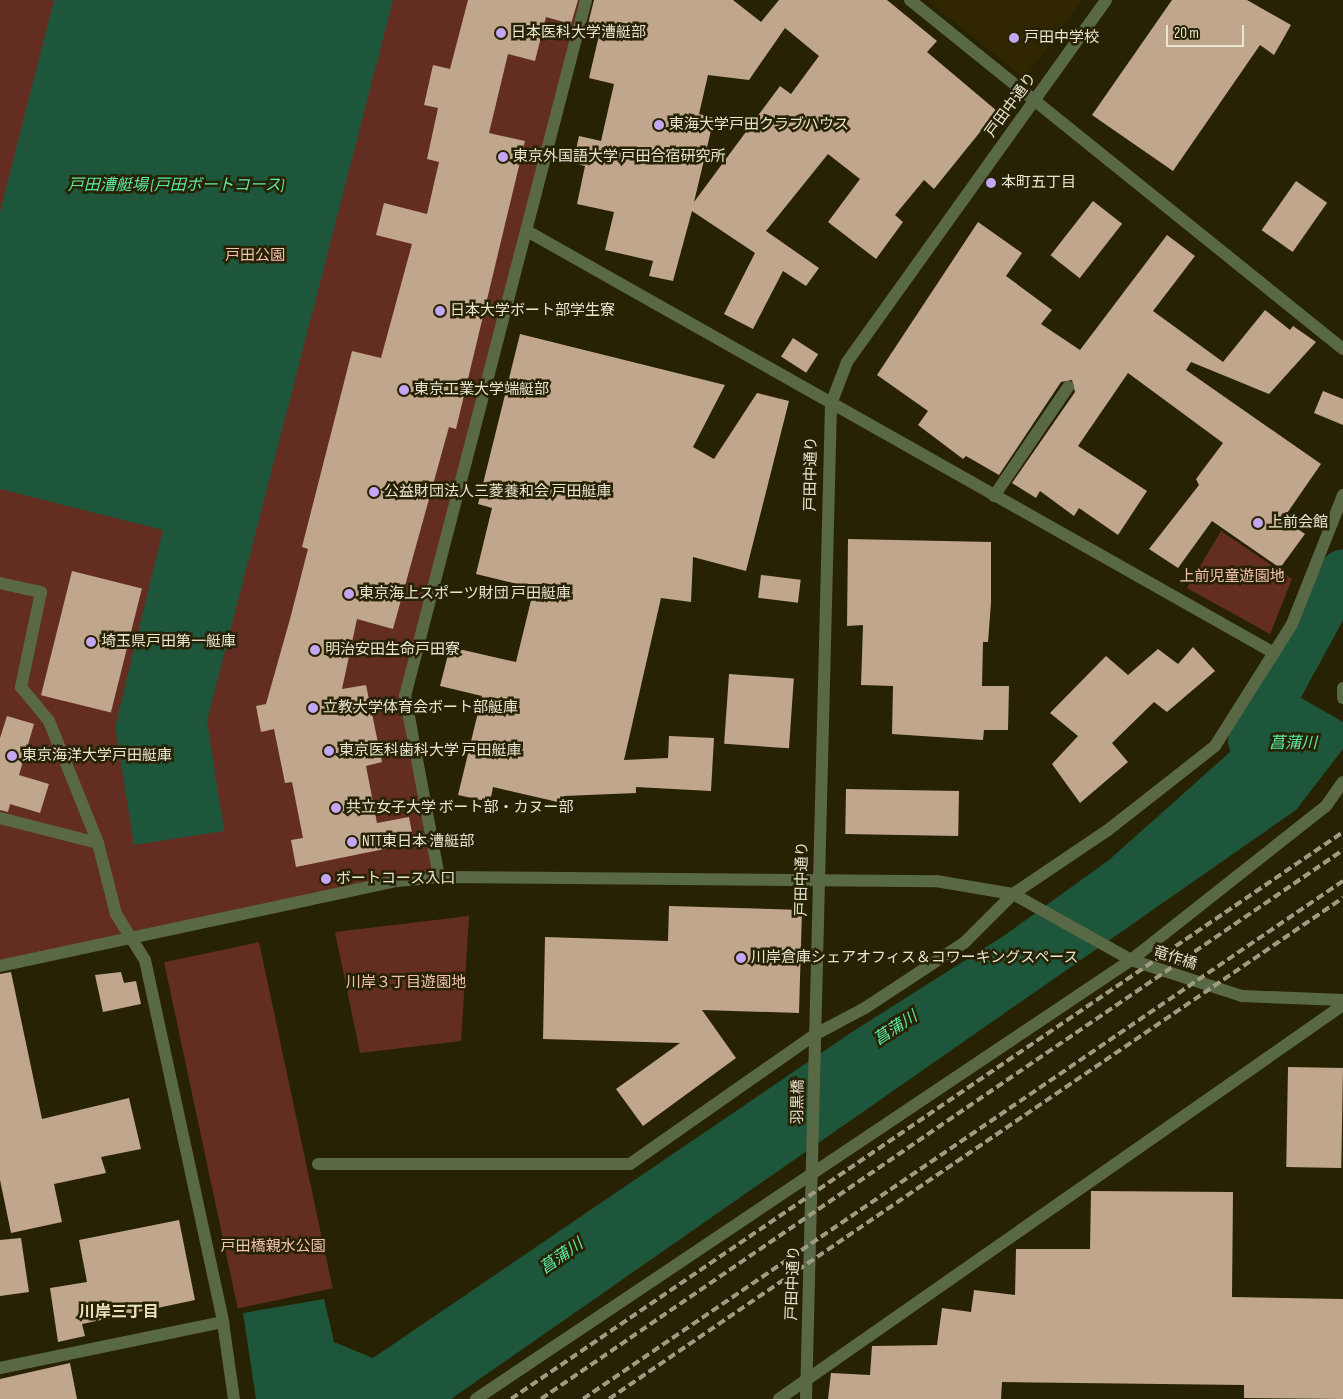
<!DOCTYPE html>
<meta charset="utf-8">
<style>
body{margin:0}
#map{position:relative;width:1343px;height:1399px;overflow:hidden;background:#282204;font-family:"Sofia Sans Condensed","Noto Sans JP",sans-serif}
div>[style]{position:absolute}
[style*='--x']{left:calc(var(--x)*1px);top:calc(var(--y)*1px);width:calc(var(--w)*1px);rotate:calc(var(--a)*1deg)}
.built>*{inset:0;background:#302700}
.green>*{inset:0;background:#632e21;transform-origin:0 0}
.water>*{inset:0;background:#1d563b}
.river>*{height:46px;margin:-23px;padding:0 23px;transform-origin:23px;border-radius:23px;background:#1d563b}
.building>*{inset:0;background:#c0a68c;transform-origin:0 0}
.service>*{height:12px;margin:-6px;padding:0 6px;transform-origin:6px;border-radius:6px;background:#596946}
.minor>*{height:12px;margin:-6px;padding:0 6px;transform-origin:6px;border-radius:6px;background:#596946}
.tertiary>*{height:12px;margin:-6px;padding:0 6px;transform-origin:6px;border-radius:6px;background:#596946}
.rail>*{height:4px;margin-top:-2px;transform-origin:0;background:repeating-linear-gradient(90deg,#9e9a83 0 8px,transparent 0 12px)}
.dots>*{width:14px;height:14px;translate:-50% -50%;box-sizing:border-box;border:2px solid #282204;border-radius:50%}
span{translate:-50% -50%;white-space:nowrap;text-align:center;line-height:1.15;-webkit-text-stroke:5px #282204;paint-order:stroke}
.poi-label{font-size:15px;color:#e8e5d3}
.left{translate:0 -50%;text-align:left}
.street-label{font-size:15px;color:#e8e5d3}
.park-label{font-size:15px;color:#f5c2b4}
.water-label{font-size:16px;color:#5ae9a6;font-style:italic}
.neighbourhood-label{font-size:16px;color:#e9e2bf;font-weight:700}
.scale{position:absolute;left:1166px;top:25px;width:78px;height:22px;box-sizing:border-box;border:2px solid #e8e5d3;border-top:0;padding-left:6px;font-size:15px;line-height:18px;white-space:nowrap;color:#e8e5d3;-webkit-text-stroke:4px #282204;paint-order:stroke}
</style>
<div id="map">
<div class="built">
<div style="clip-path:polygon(927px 0,1082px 0,1027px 75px,1021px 76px)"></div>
</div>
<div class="green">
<div style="clip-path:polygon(0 0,585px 0,405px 696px,439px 877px,0 969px)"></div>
<div style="clip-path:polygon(1221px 531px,1292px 579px,1270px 634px,1187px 588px)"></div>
<div style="clip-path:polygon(469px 916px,461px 1041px,360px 1053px,335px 932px)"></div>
<div style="left:259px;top:942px;width:354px;height:97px;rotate:78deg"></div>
</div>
<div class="water">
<div style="clip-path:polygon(54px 0,393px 0,207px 721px,224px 831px,134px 845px,115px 727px,163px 530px,0 489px,0 212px)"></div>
<div style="clip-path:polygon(1275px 683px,1343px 722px,1343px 749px,1296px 810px,451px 1399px,256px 1399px,243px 1313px,324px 1299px,334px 1342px,373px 1358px,852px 1032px,1005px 935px,1109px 860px,1248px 736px)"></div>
</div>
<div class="river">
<div style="--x:1251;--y:741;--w:192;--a:-61.4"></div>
</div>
<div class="building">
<div style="clip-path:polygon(468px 0,578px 0,571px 24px,546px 17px,535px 61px,508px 54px,489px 133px,525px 141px,456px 429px,449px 427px,393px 629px,357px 619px,342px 689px,366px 685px,382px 762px,366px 766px,377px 823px,409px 817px,414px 843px,296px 867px,291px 840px,303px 838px,292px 782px,285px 783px,274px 729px,261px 732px,256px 706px,266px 704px,290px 619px,308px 549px,302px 547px,352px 351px,381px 358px,412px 244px,376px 235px,384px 203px,427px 214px,439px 162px,427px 159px,438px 108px,424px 105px,433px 65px,450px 69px)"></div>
<div style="clip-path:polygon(evenodd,594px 0,733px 0,761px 22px,779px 0,887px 0,937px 41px,927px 52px,997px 111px,934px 189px,924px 180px,895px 215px,903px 222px,876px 259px,828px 222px,860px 179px,828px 154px,766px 231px,819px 268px,806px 286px,783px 271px,753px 329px,724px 314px,755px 253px,692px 211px,673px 281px,649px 276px,653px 261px,605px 250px,614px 212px,577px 204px,585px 166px,573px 163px,579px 136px,601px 141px,614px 84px,589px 78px,600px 31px,587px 28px,594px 0,785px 28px,819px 56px,791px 94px,780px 86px,694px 202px,714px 118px,699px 114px,708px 75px,749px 80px,785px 28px)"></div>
<div style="clip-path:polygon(1172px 0,1247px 0,1291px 25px,1274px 55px,1260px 45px,1173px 171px,1092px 115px)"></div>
<div style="left:1296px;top:181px;width:38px;height:60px;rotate:35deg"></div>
<div style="left:1093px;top:201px;width:37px;height:69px;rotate:38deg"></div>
<div style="clip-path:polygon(978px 222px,1022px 253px,1006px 276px,1052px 310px,1041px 324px,1080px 350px,1167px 235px,1195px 256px,1153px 311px,1223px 362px,1265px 310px,1290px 330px,1293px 326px,1316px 342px,1269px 394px,1191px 362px,1186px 370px,1321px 464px,1283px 519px,1305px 534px,1280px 568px,1212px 521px,1178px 568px,1149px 549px,1199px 485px,1196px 479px,1223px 443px,1128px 373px,1078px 446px,1147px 491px,1118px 535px,1079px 508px,1074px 516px,1040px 491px,1036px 498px,1012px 483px,1075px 392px,1072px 380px,1061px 382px,999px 475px,966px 456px,963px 459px,918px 425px,928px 411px,877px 375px)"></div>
<div style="clip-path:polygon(520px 334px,725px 385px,693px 447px,714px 459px,757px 393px,789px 401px,746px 571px,693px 557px,691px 602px,661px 598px,624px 760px,668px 758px,669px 736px,714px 738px,711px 791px,636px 787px,636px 793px,564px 796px,562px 803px,493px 787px,490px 802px,458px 795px,482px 696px,440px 686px,450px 647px,516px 662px,534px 588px,476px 574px,492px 508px,478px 504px)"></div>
<div style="left:793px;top:338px;width:30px;height:22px;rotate:33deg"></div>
<div style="clip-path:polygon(1323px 391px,1343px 399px,1343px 425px,1314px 413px)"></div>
<div style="clip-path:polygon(848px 539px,991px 542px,991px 603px,988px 642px,983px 642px,982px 686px,1009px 686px,1008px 730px,984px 730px,983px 740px,892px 734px,893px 686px,861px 685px,863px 625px,847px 626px)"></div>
<div style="left:72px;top:571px;width:72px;height:128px;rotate:14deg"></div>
<div style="left:761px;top:575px;width:40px;height:23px;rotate:7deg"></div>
<div style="clip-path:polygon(1193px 647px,1215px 671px,1167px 712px,1154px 702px,1112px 743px,1128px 762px,1080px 803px,1052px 764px,1078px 736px,1050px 713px,1106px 656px,1128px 675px,1158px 649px,1178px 664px)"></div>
<div style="left:729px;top:674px;width:65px;height:70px;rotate:4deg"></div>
<div style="clip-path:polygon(7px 716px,34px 724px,19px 775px,49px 784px,40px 813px,10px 804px,8px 812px,0 810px,0 738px)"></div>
<div style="left:846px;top:789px;width:113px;height:45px;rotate:1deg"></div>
<div style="clip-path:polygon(669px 906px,802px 910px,799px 1013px,702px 1010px,736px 1058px,643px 1126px,616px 1089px,680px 1043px,543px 1039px,545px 937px,668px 941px)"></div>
<div style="clip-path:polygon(11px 972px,42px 1119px,129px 1098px,141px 1149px,101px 1157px,106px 1173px,54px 1184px,62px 1222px,11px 1233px,0 1180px,0 974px)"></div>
<div style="clip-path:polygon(121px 972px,124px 983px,136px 981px,141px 1004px,103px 1012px,95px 975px)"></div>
<div style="left:1288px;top:1067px;width:55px;height:100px;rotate:1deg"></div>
<div style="clip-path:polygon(1091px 1191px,1233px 1192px,1232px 1297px,1343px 1299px,1343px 1399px,1244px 1398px,1244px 1385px,1002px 1382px,1001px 1399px,828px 1399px,831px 1373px,870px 1375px,872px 1346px,937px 1345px,942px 1308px,971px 1312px,974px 1290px,1015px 1295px,1016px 1249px,1090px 1249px)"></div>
<div style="clip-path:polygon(179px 1220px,195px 1300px,82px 1324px,85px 1336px,58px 1342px,50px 1288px,87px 1282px,79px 1240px)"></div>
<div style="clip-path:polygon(21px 1238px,29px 1292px,0 1296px,0 1240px)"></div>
<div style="clip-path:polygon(70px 1363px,77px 1399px,0 1399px,0 1379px)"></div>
</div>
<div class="service">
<div style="--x:0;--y:583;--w:42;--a:12.4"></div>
<div style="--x:41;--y:592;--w:97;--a:101.9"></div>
<div style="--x:21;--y:687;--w:44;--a:50.5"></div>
<div style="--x:49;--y:721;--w:131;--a:68.1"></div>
</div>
<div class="minor">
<div style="--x:910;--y:0;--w:556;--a:38.87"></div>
<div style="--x:527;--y:231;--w:858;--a:29.46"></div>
<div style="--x:994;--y:496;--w:132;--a:-55.8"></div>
<div style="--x:1343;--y:688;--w:10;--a:90"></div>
<div style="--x:0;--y:818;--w:101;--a:14.3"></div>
<div style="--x:98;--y:843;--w:73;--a:75.8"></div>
<div style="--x:116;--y:914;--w:54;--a:57.8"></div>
<div style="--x:145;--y:960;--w:370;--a:77.8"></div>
<div style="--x:223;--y:1322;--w:78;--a:81.9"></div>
<div style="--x:439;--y:877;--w:184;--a:-100.6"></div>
<div style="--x:405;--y:696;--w:719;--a:-75.42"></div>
<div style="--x:318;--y:1164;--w:312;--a:0"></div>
<div style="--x:630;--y:1164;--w:227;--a:-35"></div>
<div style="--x:816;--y:1034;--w:55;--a:-28"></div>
<div style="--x:865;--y:1008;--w:120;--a:-33.4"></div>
<div style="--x:965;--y:942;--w:68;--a:-45"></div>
<div style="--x:1013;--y:894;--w:115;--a:-34"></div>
<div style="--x:1108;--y:830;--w:136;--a:-38.1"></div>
<div style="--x:1215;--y:746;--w:144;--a:-57.7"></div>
<div style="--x:1292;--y:624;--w:139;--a:-68.4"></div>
<div style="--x:0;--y:1368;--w:228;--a:-11.7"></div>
<div style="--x:476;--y:1399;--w:789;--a:-33.83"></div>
<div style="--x:1131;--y:960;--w:248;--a:-38.3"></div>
<div style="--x:1326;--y:806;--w:29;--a:-55"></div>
<div style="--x:779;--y:1399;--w:688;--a:-34.94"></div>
</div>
<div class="tertiary">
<div style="--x:0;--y:966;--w:407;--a:-12.1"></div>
<div style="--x:398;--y:881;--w:41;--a:-5.6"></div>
<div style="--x:439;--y:877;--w:497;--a:0.5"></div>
<div style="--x:936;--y:881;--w:78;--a:9.6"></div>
<div style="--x:1013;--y:894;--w:135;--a:29.2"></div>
<div style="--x:1131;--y:960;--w:117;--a:18"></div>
<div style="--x:1242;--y:996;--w:101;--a:2.3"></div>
<div style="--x:806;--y:1399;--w:995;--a:-88.56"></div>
<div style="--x:831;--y:404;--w:45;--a:-69.1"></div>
<div style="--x:847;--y:362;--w:445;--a:-54.4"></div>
</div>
<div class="rail">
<div style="--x:511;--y:1399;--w:1007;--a:-34.27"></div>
<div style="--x:541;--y:1399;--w:972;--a:-34.39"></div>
<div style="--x:583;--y:1399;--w:920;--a:-34.28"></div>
<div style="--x:609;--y:1399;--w:889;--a:-34.32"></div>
</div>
<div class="dots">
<div style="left:501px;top:33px;background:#c3a7f2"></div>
<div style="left:1014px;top:38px;background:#c3a7f2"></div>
<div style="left:659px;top:125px;background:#c3a7f2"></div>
<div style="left:503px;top:157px;background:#c3a7f2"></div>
<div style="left:991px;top:183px;background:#c3a7f2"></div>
<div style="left:440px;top:311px;background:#c3a7f2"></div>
<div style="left:404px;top:390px;background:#c3a7f2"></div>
<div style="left:374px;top:492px;background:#c3a7f2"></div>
<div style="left:1258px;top:523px;background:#c3a7f2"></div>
<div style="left:349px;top:594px;background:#c3a7f2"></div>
<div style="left:91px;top:642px;background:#c3a7f2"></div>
<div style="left:315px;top:650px;background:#c3a7f2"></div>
<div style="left:313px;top:708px;background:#c3a7f2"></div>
<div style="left:329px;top:751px;background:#c3a7f2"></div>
<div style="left:12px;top:756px;background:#c3a7f2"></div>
<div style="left:336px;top:808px;background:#c3a7f2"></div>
<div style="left:352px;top:842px;background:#c3a7f2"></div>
<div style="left:326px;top:879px;background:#c3a7f2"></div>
<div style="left:741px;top:958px;background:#c3a7f2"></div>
</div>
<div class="poi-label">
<span class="left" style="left:511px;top:33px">日本医科大学漕艇部</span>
<span class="left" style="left:1024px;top:38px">戸田中学校</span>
<span class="left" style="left:669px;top:125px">東海大学戸田クラブハウス</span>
<span class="left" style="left:513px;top:157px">東京外国語大学 戸田合宿研究所</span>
<span class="left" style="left:1001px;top:183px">本町五丁目</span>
<span class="left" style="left:450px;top:311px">日本大学ボート部学生寮</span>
<span class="left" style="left:414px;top:390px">東京工業大学端艇部</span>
<span class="left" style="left:384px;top:492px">公益財団法人三菱養和会 戸田艇庫</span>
<span class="left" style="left:1268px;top:523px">上前会館</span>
<span class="left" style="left:359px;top:594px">東京海上スポーツ財団 戸田艇庫</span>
<span class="left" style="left:101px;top:642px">埼玉県戸田第一艇庫</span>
<span class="left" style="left:325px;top:650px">明治安田生命戸田寮</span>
<span class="left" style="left:323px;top:708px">立教大学体育会ボート部艇庫</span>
<span class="left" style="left:339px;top:751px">東京医科歯科大学 戸田艇庫</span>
<span class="left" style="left:22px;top:756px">東京海洋大学戸田艇庫</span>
<span class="left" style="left:346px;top:808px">共立女子大学 ボート部・カヌー部</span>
<span class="left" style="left:362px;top:842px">NTT東日本 漕艇部</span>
<span class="left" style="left:336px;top:879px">ボートコース入口</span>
<span class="left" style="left:751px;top:958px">川岸倉庫シェアオフィス＆コワーキングスペース</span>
</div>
<div class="street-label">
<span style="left:1011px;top:105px;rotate:-54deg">戸田中通り</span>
<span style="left:811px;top:474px;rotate:-89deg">戸田中通り</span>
<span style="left:802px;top:879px;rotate:-89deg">戸田中通り</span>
<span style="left:1175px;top:958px;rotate:18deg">竜作橋</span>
<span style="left:798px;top:1102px;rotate:-89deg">羽黒橋</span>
<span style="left:793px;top:1283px;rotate:-88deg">戸田中通り</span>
</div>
<div class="park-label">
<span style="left:255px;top:256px">戸田公園</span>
<span style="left:1232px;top:577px">上前児童遊園地</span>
<span style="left:406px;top:983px">川岸３丁目遊園地</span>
<span style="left:273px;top:1247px">戸田橋親水公園</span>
</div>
<div class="water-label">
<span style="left:176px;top:186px">戸田漕艇場 (戸田ボートコース)</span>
<span style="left:1293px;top:744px">菖蒲川</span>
<span style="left:896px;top:1029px;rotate:-33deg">菖蒲川</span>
<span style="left:562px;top:1257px;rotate:-35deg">菖蒲川</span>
</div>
<div class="neighbourhood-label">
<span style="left:119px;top:1313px">川岸三丁目</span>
</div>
<div class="scale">20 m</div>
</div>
